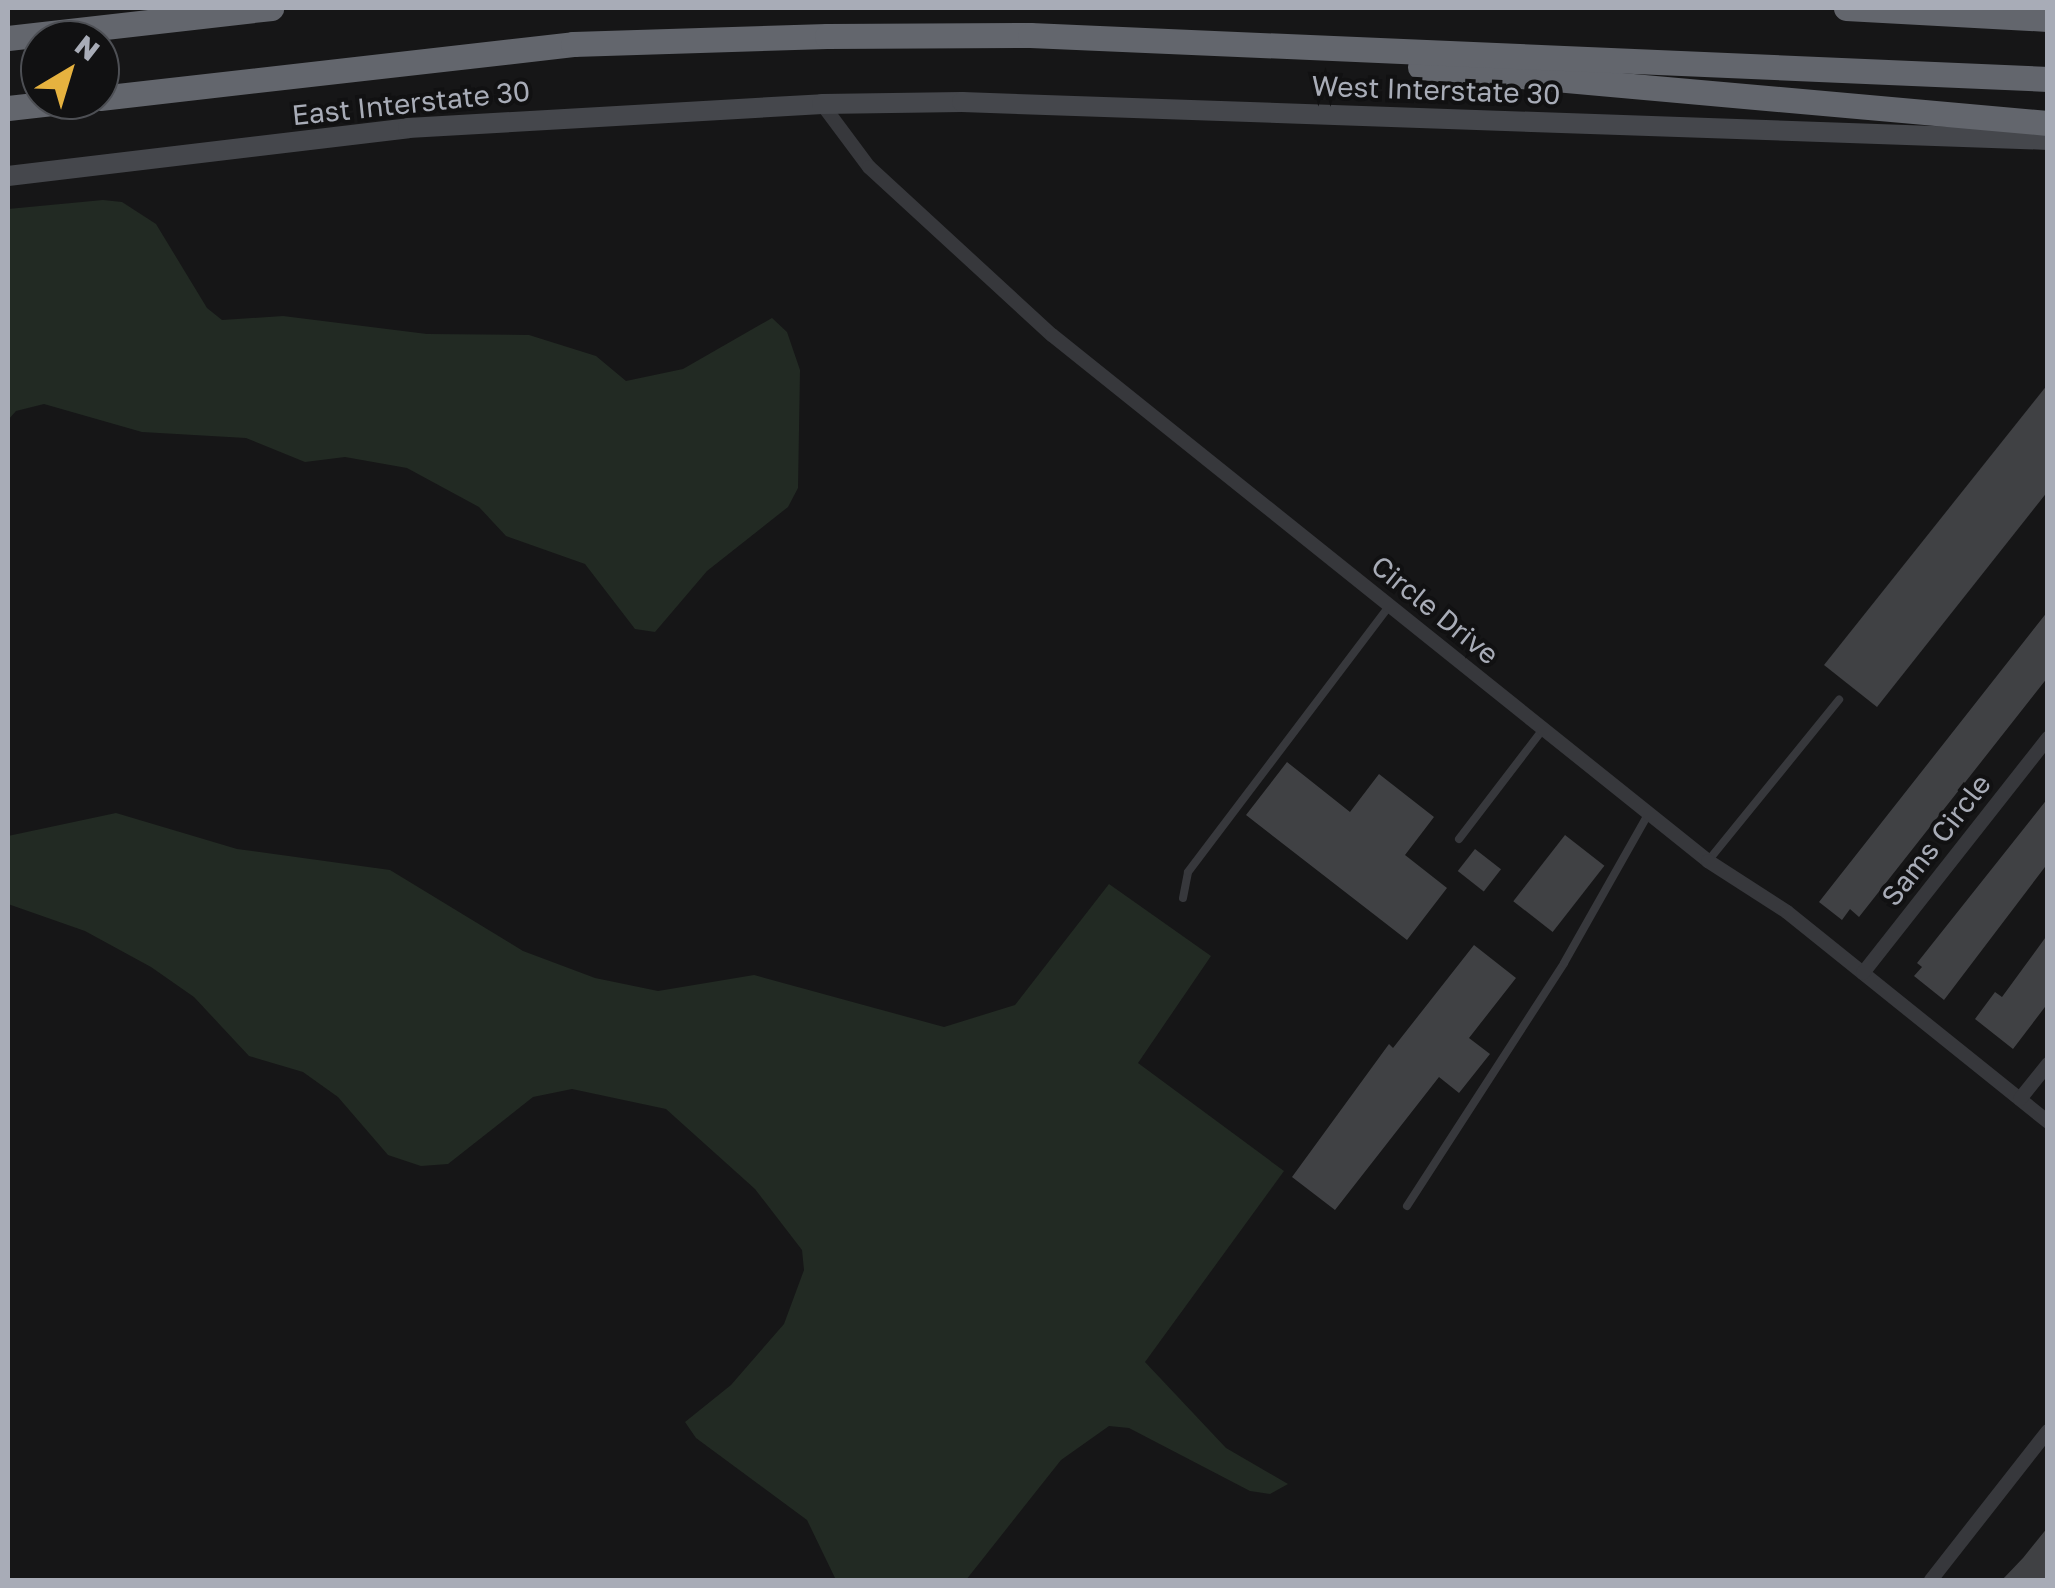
<!DOCTYPE html>
<style>
body{margin:0}
#map{position:relative;width:2055px;height:1588px;overflow:hidden;background:#161617;font-family:"Golos Text",sans-serif}
div>[style]{position:absolute}
[style*='--x']{left:calc(var(--x)*1px);top:calc(var(--y)*1px);width:calc(var(--w)*1px);rotate:calc(var(--a)*1deg)}
.green>*{inset:0;background:#222a23}
.building>*{inset:0;background:#404144;transform-origin:0 0}
.service>*{height:8px;margin:-4px;padding:0 4px;transform-origin:4px;border-radius:4px;background:#37383c}
.minor>*{height:14px;margin:-7px;padding:0 7px;transform-origin:7px;border-radius:7px;background:#37383c}
.secondary>*{height:20px;margin:-10px;padding:0 10px;transform-origin:10px;border-radius:10px;background:#45474c}
.motorway>*{height:25px;margin:-12.5px;padding:0 12.5px;transform-origin:12.5px;border-radius:12.5px;background:#63666d}
span{translate:-50% -50%;white-space:nowrap;text-align:center;line-height:1.15;-webkit-text-stroke:8px #111112;paint-order:stroke}
.street-label{font-size:28px;color:#a8acb7}
.frame{position:absolute;inset:0;border:10px solid #a8acb7;pointer-events:none}
.north{position:absolute;left:20px;top:20px;width:100px;height:100px;box-sizing:border-box;background:#111112;border:2px solid #4d4f54;border-radius:50%;rotate:38deg;font-size:28px;font-weight:700;line-height:40px;text-align:center;color:#a8acb7}
.north::after{content:'';display:block;margin:auto;width:35px;height:45px;background:#e6b23f;clip-path:polygon(50% 0,100% 100%,50% 72%,0 100%)}
</style>
<div id="map">
<div class="green">
<div style="clip-path:polygon(103px 200px,122px 202px,156px 224px,207px 308px,222px 320px,283px 316px,427px 334px,529px 335px,596px 356px,626px 381px,683px 369px,772px 318px,787px 332px,800px 370px,798px 488px,788px 507px,707px 571px,655px 632px,635px 629px,585px 564px,506px 536px,479px 507px,407px 468px,345px 457px,305px 462px,246px 438px,142px 432px,44px 404px,16px 411px,8px 420px,8px 209px)"></div>
<div style="clip-path:polygon(116px 813px,237px 849px,390px 870px,523px 951px,595px 978px,658px 991px,754px 975px,944px 1027px,1015px 1005px,1109px 884px,1211px 956px,1138px 1063px,1284px 1171px,1145px 1362px,1226px 1448px,1288px 1484px,1270px 1494px,1250px 1491px,1129px 1428px,1109px 1426px,1061px 1460px,966px 1580px,836px 1580px,807px 1520px,696px 1438px,685px 1422px,731px 1385px,784px 1324px,804px 1270px,802px 1250px,755px 1189px,666px 1109px,572px 1089px,533px 1097px,448px 1164px,421px 1166px,388px 1155px,338px 1097px,303px 1072px,249px 1056px,194px 997px,151px 967px,85px 931px,8px 904px,8px 836px)"></div>
</div>
<div class="building">
<div style="clip-path:polygon(2048px 384px,2048px 491px,1877px 707px,1824px 665px)"></div>
<div style="clip-path:polygon(2048px 611px,2048px 677px,1859px 917px,1850px 909px,1842px 920px,1819px 902px)"></div>
<div style="clip-path:polygon(1287px 762px,1350px 812px,1379px 774px,1434px 817px,1405px 855px,1447px 888px,1407px 940px,1246px 815px)"></div>
<div style="clip-path:polygon(2048px 798px,2048px 863px,1944px 1000px,1914px 976px,1922px 967px,1917px 963px)"></div>
<div style="left:1565px;top:835px;width:50px;height:84px;rotate:38deg"></div>
<div style="left:1475px;top:849px;width:33px;height:28px;rotate:38deg"></div>
<div style="clip-path:polygon(2048px 934px,2048px 1003px,2013px 1049px,1975px 1019px,1995px 992px,2002px 997px)"></div>
<div style="clip-path:polygon(1474px 945px,1516px 978px,1469px 1038px,1490px 1054px,1459px 1093px,1439px 1077px,1335px 1210px,1292px 1177px,1389px 1044px,1393px 1048px)"></div>
<div style="clip-path:polygon(2048px 1527px,2048px 1580px,2002px 1580px,2023px 1558px)"></div>
</div>
<div class="service">
<div style="--x:1459;--y:839;--w:138;--a:-52.6"></div>
<div style="--x:1708;--y:861;--w:208;--a:-50.9"></div>
<div style="--x:1183;--y:898;--w:26;--a:-79"></div>
<div style="--x:1188;--y:872;--w:335;--a:-52.9"></div>
<div style="--x:1407;--y:1206;--w:289;--a:-57.1"></div>
<div style="--x:1564;--y:963;--w:172;--a:-60.5"></div>
</div>
<div class="minor">
<div style="--x:822;--y:104;--w:79;--a:53.3"></div>
<div style="--x:869;--y:167;--w:248;--a:42.6"></div>
<div style="--x:1052;--y:335;--w:841;--a:38.72"></div>
<div style="--x:1708;--y:861;--w:94;--a:32.8"></div>
<div style="--x:1787;--y:912;--w:335;--a:38.8"></div>
<div style="--x:1863;--y:973;--w:299;--a:-51.8"></div>
<div style="--x:2020;--y:1099;--w:45;--a:-51.3"></div>
<div style="--x:1931;--y:1580;--w:189;--a:-51.9"></div>
</div>
<div class="secondary">
<div style="--x:8;--y:176;--w:403;--a:-6.8"></div>
<div style="--x:408;--y:128;--w:415;--a:-3.3"></div>
<div style="--x:822;--y:104;--w:140;--a:-0.8"></div>
<div style="--x:962;--y:102;--w:1087;--a:2"></div>
</div>
<div class="motorway">
<div style="--x:1846;--y:8;--w:202;--a:3.1"></div>
<div style="--x:8;--y:38;--w:265;--a:-6.5"></div>
<div style="--x:1420;--y:67;--w:630;--a:5.1"></div>
<div style="--x:100;--y:98;--w:476;--a:-6.5"></div>
<div style="--x:573;--y:44;--w:254;--a:-1.8"></div>
<div style="--x:827;--y:36;--w:203;--a:-0.3"></div>
<div style="--x:1030;--y:35;--w:1019;--a:2.47"></div>
<div style="--x:8;--y:108;--w:71;--a:-6.4"></div>
</div>
<div class="street-label">
<span style="left:1436px;top:90px;rotate:2deg">West Interstate 30</span>
<span style="left:411px;top:103px;rotate:-6deg">East Interstate 30</span>
<span style="left:1435px;top:610px;rotate:39deg">Circle Drive</span>
<span style="left:1936px;top:840px;rotate:-52deg">Sams Circle</span>
</div>
<div class="frame"></div>
<div class="north">N</div>
</div>
